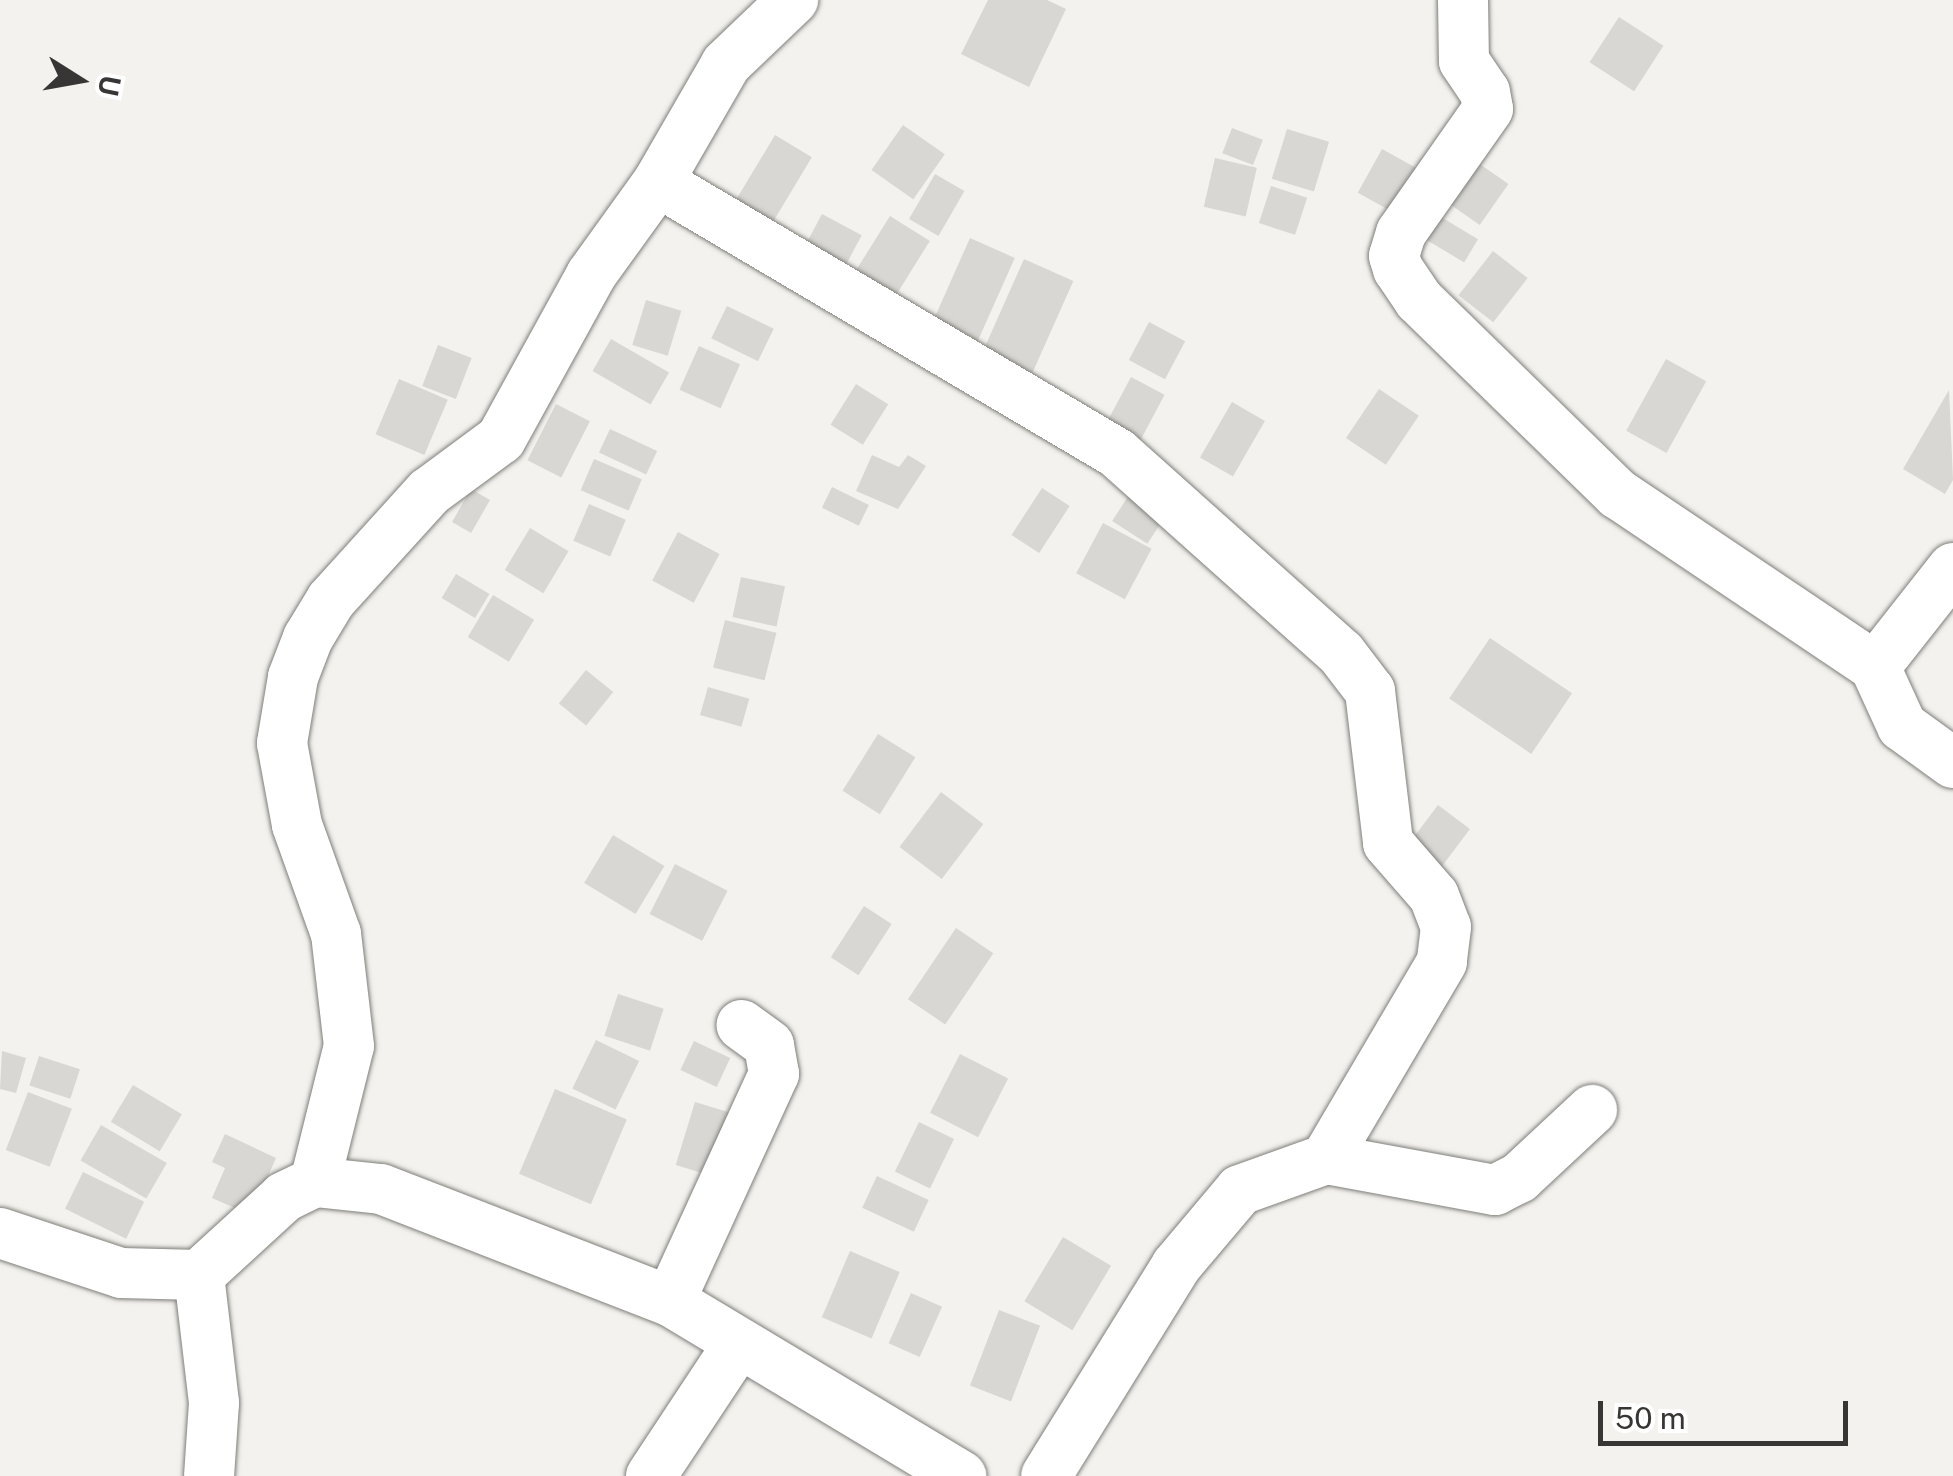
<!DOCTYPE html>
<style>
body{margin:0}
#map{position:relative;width:1953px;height:1476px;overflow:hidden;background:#f3f2ee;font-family:"Public Sans",sans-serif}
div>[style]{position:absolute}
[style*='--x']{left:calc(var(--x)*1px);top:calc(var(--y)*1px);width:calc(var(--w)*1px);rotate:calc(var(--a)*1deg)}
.building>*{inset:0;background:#d8d7d3;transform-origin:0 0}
.roads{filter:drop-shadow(0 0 2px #7e7e7a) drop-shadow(0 0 2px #7e7e7a)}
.minor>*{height:50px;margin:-25px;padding:0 25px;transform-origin:25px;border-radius:25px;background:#fff}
span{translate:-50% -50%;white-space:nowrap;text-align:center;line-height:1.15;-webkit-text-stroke:8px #fff;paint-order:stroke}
.north{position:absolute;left:30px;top:30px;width:100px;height:100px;-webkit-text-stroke:8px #fff;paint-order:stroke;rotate:101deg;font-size:28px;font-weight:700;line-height:40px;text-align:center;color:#373635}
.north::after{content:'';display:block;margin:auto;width:35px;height:45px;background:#373635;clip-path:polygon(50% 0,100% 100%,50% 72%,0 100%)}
.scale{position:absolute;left:1598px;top:1401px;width:250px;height:45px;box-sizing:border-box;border:5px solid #373635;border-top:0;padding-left:12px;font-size:30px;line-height:35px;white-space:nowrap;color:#373635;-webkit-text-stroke:8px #fff;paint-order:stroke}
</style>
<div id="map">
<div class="building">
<div style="clip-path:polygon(988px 0,1047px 0,1066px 9px,1029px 87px,961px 54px)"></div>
<div style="left:1619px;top:17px;width:53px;height:54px;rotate:33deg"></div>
<div style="left:903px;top:125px;width:51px;height:55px;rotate:35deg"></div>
<div style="left:1232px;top:128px;width:33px;height:27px;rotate:21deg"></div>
<div style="left:1287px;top:129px;width:44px;height:52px;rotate:17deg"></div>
<div style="left:775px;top:135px;width:43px;height:75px;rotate:31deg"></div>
<div style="left:1382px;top:149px;width:45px;height:50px;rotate:29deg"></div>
<div style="left:1215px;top:158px;width:43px;height:50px;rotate:13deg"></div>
<div style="left:1474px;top:160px;width:42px;height:50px;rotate:35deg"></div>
<div style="left:935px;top:174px;width:34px;height:52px;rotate:30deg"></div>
<div style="left:1271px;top:186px;width:38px;height:39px;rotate:18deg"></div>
<div style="left:822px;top:214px;width:45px;height:49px;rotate:28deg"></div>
<div style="left:1436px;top:214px;width:49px;height:27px;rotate:31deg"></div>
<div style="left:890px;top:216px;width:47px;height:66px;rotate:32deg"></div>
<div style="left:970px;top:238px;width:49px;height:91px;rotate:24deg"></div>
<div style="left:1493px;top:251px;width:44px;height:56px;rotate:38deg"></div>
<div style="left:1024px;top:259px;width:54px;height:104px;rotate:24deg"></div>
<div style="left:646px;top:300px;width:37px;height:47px;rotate:17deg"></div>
<div style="left:727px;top:306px;width:52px;height:36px;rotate:26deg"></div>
<div style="left:1149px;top:322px;width:41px;height:43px;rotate:28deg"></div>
<div style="left:611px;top:339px;width:67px;height:37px;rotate:30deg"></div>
<div style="left:438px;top:345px;width:36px;height:44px;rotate:21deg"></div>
<div style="left:699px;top:346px;width:45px;height:48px;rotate:24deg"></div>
<div style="left:1666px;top:359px;width:46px;height:82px;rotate:29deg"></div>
<div style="left:1131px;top:377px;width:38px;height:57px;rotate:28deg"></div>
<div style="left:399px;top:379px;width:53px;height:60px;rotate:23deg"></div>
<div style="left:856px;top:384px;width:38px;height:48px;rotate:32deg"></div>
<div style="left:1379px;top:389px;width:48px;height:59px;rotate:34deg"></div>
<div style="clip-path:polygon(1949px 390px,1953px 480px,1945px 494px,1903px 469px)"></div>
<div style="left:1232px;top:402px;width:38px;height:64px;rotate:30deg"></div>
<div style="left:556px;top:404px;width:38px;height:63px;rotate:27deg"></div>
<div style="left:610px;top:429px;width:52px;height:26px;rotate:25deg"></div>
<div style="clip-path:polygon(872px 455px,899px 467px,908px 455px,926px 466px,898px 509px,856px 491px)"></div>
<div style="left:594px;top:459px;width:52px;height:34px;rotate:23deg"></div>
<div style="left:832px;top:487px;width:41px;height:23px;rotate:26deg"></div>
<div style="left:1042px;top:488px;width:33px;height:56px;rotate:33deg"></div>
<div style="left:471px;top:489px;width:22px;height:38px;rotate:30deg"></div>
<div style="left:1129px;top:495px;width:42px;height:31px;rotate:33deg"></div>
<div style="left:589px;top:504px;width:40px;height:40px;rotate:23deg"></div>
<div style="left:1103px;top:523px;width:55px;height:57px;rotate:28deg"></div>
<div style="left:530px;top:528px;width:45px;height:49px;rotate:31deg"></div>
<div style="left:678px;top:532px;width:47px;height:55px;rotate:28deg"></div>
<div style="left:456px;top:574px;width:39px;height:28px;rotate:31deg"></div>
<div style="left:741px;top:577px;width:45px;height:41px;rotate:12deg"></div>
<div style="left:493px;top:595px;width:48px;height:49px;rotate:31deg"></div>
<div style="left:725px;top:620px;width:53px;height:49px;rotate:14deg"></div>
<div style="left:1490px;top:638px;width:99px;height:73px;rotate:34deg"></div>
<div style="left:586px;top:670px;width:35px;height:43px;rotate:39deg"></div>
<div style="left:708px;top:687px;width:43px;height:29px;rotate:16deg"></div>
<div style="left:878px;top:734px;width:44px;height:67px;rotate:32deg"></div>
<div style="left:941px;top:792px;width:53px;height:69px;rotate:37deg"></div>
<div style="left:1438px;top:805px;width:40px;height:49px;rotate:37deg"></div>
<div style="left:613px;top:835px;width:60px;height:56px;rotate:31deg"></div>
<div style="left:675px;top:864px;width:59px;height:56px;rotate:27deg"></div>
<div style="left:864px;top:906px;width:33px;height:61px;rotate:33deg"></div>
<div style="left:956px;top:928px;width:45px;height:86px;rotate:34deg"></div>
<div style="left:618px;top:994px;width:48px;height:44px;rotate:18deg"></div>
<div style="left:596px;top:1040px;width:48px;height:54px;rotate:26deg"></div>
<div style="left:694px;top:1041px;width:40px;height:32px;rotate:25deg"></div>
<div style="clip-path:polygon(2px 1051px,26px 1058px,16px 1093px,0 1089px)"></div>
<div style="left:960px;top:1054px;width:54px;height:66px;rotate:27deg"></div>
<div style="left:39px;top:1056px;width:43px;height:31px;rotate:18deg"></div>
<div style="left:133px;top:1085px;width:57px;height:43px;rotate:31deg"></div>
<div style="left:555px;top:1089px;width:78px;height:92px;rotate:23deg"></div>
<div style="left:28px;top:1092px;width:47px;height:62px;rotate:21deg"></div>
<div style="left:695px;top:1102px;width:47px;height:66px;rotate:17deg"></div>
<div style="left:919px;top:1122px;width:39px;height:55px;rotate:26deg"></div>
<div style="left:101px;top:1125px;width:76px;height:41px;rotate:30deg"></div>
<div style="clip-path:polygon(225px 1134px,276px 1158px,251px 1215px,212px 1198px,225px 1168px,212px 1162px)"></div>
<div style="left:83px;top:1172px;width:68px;height:41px;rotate:26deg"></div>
<div style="left:877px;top:1176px;width:57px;height:35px;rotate:25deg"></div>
<div style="left:1063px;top:1237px;width:56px;height:75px;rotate:31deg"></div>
<div style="left:850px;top:1251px;width:54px;height:72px;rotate:23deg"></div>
<div style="left:911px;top:1293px;width:34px;height:55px;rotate:24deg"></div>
<div style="left:999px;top:1310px;width:44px;height:81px;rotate:21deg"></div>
</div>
<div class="roads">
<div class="minor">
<div style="--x:1463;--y:0;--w:61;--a:89.1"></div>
<div style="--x:1464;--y:61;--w:37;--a:56"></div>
<div style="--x:1485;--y:92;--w:17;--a:80"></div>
<div style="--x:1488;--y:109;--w:151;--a:125.1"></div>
<div style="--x:1401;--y:233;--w:24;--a:107"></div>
<div style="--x:1394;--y:256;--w:14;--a:73"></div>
<div style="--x:1398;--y:269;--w:37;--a:56"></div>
<div style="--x:1419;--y:300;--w:278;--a:44.3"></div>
<div style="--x:1618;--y:494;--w:310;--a:33.9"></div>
<div style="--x:1875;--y:667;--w:65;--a:65.4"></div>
<div style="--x:1902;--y:726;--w:63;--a:36"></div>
<div style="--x:658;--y:182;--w:533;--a:30.56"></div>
<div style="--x:1117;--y:453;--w:300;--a:41.8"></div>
<div style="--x:1341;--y:653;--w:48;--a:52.7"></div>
<div style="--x:1370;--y:691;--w:153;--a:83.2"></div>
<div style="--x:1388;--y:843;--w:70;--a:49"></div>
<div style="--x:1434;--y:896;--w:33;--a:69"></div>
<div style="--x:1446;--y:927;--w:35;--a:97"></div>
<div style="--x:1442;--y:962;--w:229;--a:120.5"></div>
<div style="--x:1875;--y:667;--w:126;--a:-51.8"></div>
<div style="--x:315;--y:1182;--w:140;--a:-76"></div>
<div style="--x:349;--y:1046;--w:113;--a:-96.6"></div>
<div style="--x:336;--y:934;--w:116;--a:-109.7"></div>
<div style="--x:297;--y:825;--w:83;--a:-100.4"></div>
<div style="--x:282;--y:743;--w:67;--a:-80.5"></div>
<div style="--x:293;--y:677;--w:42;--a:-69"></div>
<div style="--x:308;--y:638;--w:44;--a:-58.8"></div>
<div style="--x:331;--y:600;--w:146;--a:-47.8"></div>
<div style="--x:429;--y:492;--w:89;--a:-36.4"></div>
<div style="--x:501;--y:439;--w:187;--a:-61.2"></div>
<div style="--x:591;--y:275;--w:115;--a:-54.2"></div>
<div style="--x:658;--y:182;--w:136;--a:-60"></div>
<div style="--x:726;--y:64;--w:93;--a:-43.7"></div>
<div style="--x:0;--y:1233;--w:127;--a:18.3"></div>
<div style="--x:121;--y:1273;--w:78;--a:1.5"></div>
<div style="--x:199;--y:1275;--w:115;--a:-42.5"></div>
<div style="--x:284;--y:1197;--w:34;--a:-26"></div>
<div style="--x:315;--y:1182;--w:66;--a:6.1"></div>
<div style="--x:381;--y:1189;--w:310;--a:21.2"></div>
<div style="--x:670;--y:1301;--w:340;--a:31"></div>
<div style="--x:199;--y:1275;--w:129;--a:83.3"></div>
<div style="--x:214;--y:1403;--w:73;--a:93.9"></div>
<div style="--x:670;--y:1301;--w:250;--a:-65.4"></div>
<div style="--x:774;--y:1074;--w:29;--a:-100"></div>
<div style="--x:769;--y:1045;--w:34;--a:-144"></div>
<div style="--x:651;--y:1476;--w:156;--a:-56.5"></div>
<div style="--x:1046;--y:1476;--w:247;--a:-58.2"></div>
<div style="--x:1176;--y:1266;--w:99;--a:-49.9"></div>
<div style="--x:1240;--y:1190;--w:91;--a:-19.8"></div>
<div style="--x:1326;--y:1159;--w:172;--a:10.4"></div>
<div style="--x:1495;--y:1190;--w:27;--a:-27"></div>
<div style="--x:1519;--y:1178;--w:100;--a:-43"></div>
</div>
</div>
<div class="north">U</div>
<div class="scale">50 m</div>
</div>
